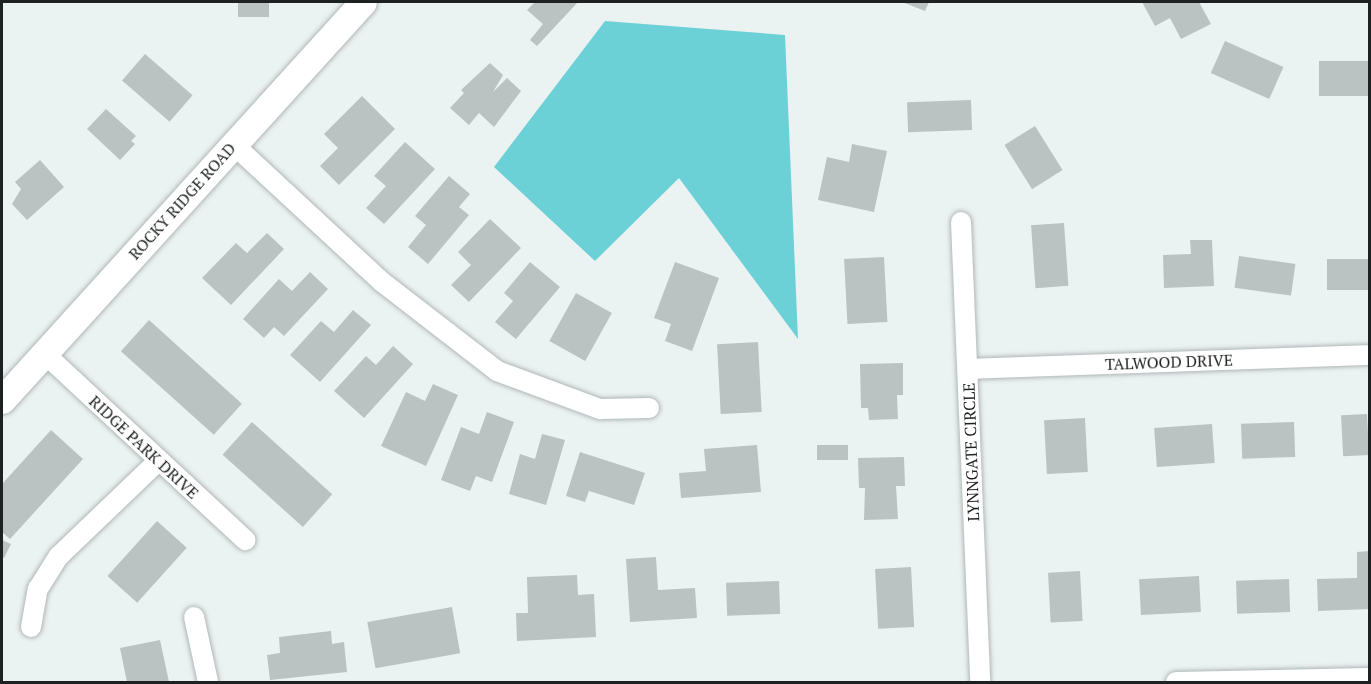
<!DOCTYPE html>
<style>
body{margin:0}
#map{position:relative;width:1371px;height:684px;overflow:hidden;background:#ebf2f2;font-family:"PT Serif",serif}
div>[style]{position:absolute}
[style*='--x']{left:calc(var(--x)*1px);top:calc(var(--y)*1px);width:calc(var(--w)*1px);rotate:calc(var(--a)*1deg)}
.forest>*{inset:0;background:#6cd1d7}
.building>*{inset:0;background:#bbc2c2;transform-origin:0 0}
.roads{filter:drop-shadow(0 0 2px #b1b7b8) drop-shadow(0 0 2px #b1b7b8)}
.street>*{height:20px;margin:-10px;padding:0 10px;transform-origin:10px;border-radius:10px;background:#fff}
.secondary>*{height:27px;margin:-13.5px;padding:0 13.5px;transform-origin:13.5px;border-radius:13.5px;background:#fff}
span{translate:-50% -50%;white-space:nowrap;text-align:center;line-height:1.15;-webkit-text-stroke:4.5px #fff;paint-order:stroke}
.street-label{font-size:16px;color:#1e2121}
.frame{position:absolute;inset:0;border:3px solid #1e2121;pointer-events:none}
</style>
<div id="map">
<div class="forest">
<div style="clip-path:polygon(605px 21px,785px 35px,798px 339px,679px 178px,595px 261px,494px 167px)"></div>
</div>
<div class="building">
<div style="left:238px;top:2px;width:31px;height:15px"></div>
<div style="clip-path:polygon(535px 2px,578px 2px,537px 46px,530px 40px,543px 24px,527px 10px)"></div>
<div style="clip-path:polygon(902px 2px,929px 2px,925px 11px)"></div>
<div style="clip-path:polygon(1142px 2px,1199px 2px,1211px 24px,1181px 39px,1170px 18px,1155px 26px)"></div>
<div style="left:1225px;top:41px;width:64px;height:35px;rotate:24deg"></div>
<div style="left:145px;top:54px;width:63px;height:35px;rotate:41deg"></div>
<div style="left:1370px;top:61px;width:35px;height:51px;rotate:90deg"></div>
<div style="clip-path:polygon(490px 63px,503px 75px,493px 92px,507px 78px,521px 91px,494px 127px,479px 113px,469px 125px,450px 108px,464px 93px,461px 90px)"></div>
<div style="clip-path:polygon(362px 96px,395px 129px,339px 185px,320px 166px,338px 148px,324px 134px)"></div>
<div style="left:971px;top:100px;width:30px;height:64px;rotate:88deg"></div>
<div style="clip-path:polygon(106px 109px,136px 136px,131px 141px,135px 144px,120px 160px,87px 129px)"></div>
<div style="left:1035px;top:126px;width:52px;height:36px;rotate:58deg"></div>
<div style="clip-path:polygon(405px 142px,435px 169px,384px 224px,366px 208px,386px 186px,374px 176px)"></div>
<div style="clip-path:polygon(852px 144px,887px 151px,874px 212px,818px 200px,827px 157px,849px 162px)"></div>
<div style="clip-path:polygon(40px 160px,64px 187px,27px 220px,12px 204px,21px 189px,15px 182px)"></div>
<div style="clip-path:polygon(449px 176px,470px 194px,459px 207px,469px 215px,428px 264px,408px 247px,426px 225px,415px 216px)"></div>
<div style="clip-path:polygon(490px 219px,521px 248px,469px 302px,451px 285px,471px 265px,458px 252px)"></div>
<div style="left:1064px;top:223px;width:63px;height:33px;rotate:86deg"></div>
<div style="clip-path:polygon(267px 233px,284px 249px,231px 305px,202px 278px,236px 243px,247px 253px)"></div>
<div style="clip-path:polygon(1190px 240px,1212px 240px,1214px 286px,1164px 288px,1163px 255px,1191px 254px)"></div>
<div style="left:1239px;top:256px;width:57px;height:32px;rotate:8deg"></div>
<div style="left:884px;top:257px;width:65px;height:40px;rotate:87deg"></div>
<div style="left:1327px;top:259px;width:43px;height:31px"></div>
<div style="clip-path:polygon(530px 262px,560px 287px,516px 339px,495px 322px,513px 301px,504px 293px)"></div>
<div style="clip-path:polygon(675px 262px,719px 278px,692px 351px,665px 341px,671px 324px,654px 318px)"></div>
<div style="clip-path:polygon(310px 272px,328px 289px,284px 336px,274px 327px,264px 338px,243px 319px,279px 279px,292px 291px)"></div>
<div style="left:576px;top:293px;width:41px;height:55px;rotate:29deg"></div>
<div style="clip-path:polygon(353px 310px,371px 325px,320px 382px,290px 355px,321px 321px,334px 332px)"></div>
<div style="left:149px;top:320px;width:125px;height:42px;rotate:42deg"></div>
<div style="left:758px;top:342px;width:70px;height:41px;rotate:87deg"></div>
<div style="clip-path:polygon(393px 346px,413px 364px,364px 418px,334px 391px,366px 356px,376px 365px)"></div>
<div style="clip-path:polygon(903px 363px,903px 395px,897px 395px,898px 419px,869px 420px,868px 408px,861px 408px,860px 364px)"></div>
<div style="clip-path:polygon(433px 384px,458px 395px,426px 466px,381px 446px,406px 392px,425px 401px)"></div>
<div style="clip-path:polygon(487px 412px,514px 422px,492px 482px,476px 476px,470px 491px,441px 480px,461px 427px,479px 434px)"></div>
<div style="left:1367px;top:414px;width:41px;height:26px;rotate:87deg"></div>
<div style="left:1085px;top:418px;width:54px;height:41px;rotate:87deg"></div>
<div style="left:252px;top:422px;width:108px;height:44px;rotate:42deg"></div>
<div style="left:1294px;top:422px;width:35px;height:53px;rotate:88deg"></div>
<div style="left:1212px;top:424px;width:39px;height:58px;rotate:86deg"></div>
<div style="clip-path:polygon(51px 430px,83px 459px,10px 539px,2px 532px,2px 484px)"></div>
<div style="clip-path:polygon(542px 434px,565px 440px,546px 505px,509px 494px,520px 454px,535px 459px)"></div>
<div style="clip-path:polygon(757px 445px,761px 492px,681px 498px,679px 473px,706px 471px,704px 449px)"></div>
<div style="left:817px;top:445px;width:31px;height:15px"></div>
<div style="clip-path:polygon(580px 452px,645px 473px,634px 505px,589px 491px,585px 502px,566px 496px)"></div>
<div style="clip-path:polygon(904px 457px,905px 486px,896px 486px,898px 519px,864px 520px,865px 488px,859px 488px,858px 458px)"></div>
<div style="left:157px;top:521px;width:40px;height:74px;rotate:42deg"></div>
<div style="clip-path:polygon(2px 540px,11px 544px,4px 558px,2px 557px)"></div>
<div style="clip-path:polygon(1370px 551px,1370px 609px,1318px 611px,1317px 579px,1357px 578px,1357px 552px)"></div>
<div style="clip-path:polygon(656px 557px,658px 590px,695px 588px,697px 618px,630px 622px,626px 559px)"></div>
<div style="left:911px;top:567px;width:60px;height:36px;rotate:87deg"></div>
<div style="left:1080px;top:571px;width:50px;height:32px;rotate:87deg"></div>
<div style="clip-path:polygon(577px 575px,578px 595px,594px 594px,596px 637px,517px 641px,516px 613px,528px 613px,527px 577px)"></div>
<div style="left:1199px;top:576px;width:36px;height:60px;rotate:87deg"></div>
<div style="left:1289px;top:579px;width:33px;height:53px;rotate:88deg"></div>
<div style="left:779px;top:581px;width:33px;height:53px;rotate:88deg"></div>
<div style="left:452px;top:607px;width:47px;height:86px;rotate:80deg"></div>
<div style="clip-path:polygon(331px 631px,332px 644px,344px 642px,347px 672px,270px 680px,267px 655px,280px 653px,279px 637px)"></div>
<div style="clip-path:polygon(160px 640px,169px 682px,127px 682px,120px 648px)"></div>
</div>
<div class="roads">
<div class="street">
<div style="--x:233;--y:144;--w:203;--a:42.8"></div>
<div style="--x:382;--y:282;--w:145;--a:37.7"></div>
<div style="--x:497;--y:371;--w:110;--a:20.3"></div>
<div style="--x:600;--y:409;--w:49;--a:-1.2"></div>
<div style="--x:961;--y:222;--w:460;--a:87.6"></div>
<div style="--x:44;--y:353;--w:275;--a:42.9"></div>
<div style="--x:968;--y:369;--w:402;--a:-2"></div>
<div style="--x:194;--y:617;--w:66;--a:77.8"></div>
<div style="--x:31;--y:627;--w:39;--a:-80"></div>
<div style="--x:38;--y:589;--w:39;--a:-58"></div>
<div style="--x:59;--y:556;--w:137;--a:-43.8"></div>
<div style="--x:1176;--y:682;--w:194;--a:-1.2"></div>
</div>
<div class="secondary">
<div style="--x:2;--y:400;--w:537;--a:-47.79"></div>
</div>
</div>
<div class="street-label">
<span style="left:182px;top:201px;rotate:-48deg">ROCKY RIDGE ROAD</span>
<span style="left:1169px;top:362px;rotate:-2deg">TALWOOD DRIVE</span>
<span style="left:144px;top:447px;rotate:43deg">RIDGE PARK DRIVE</span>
<span style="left:971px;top:452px;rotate:-92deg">LYNNGATE CIRCLE</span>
</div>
<div class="frame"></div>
</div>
